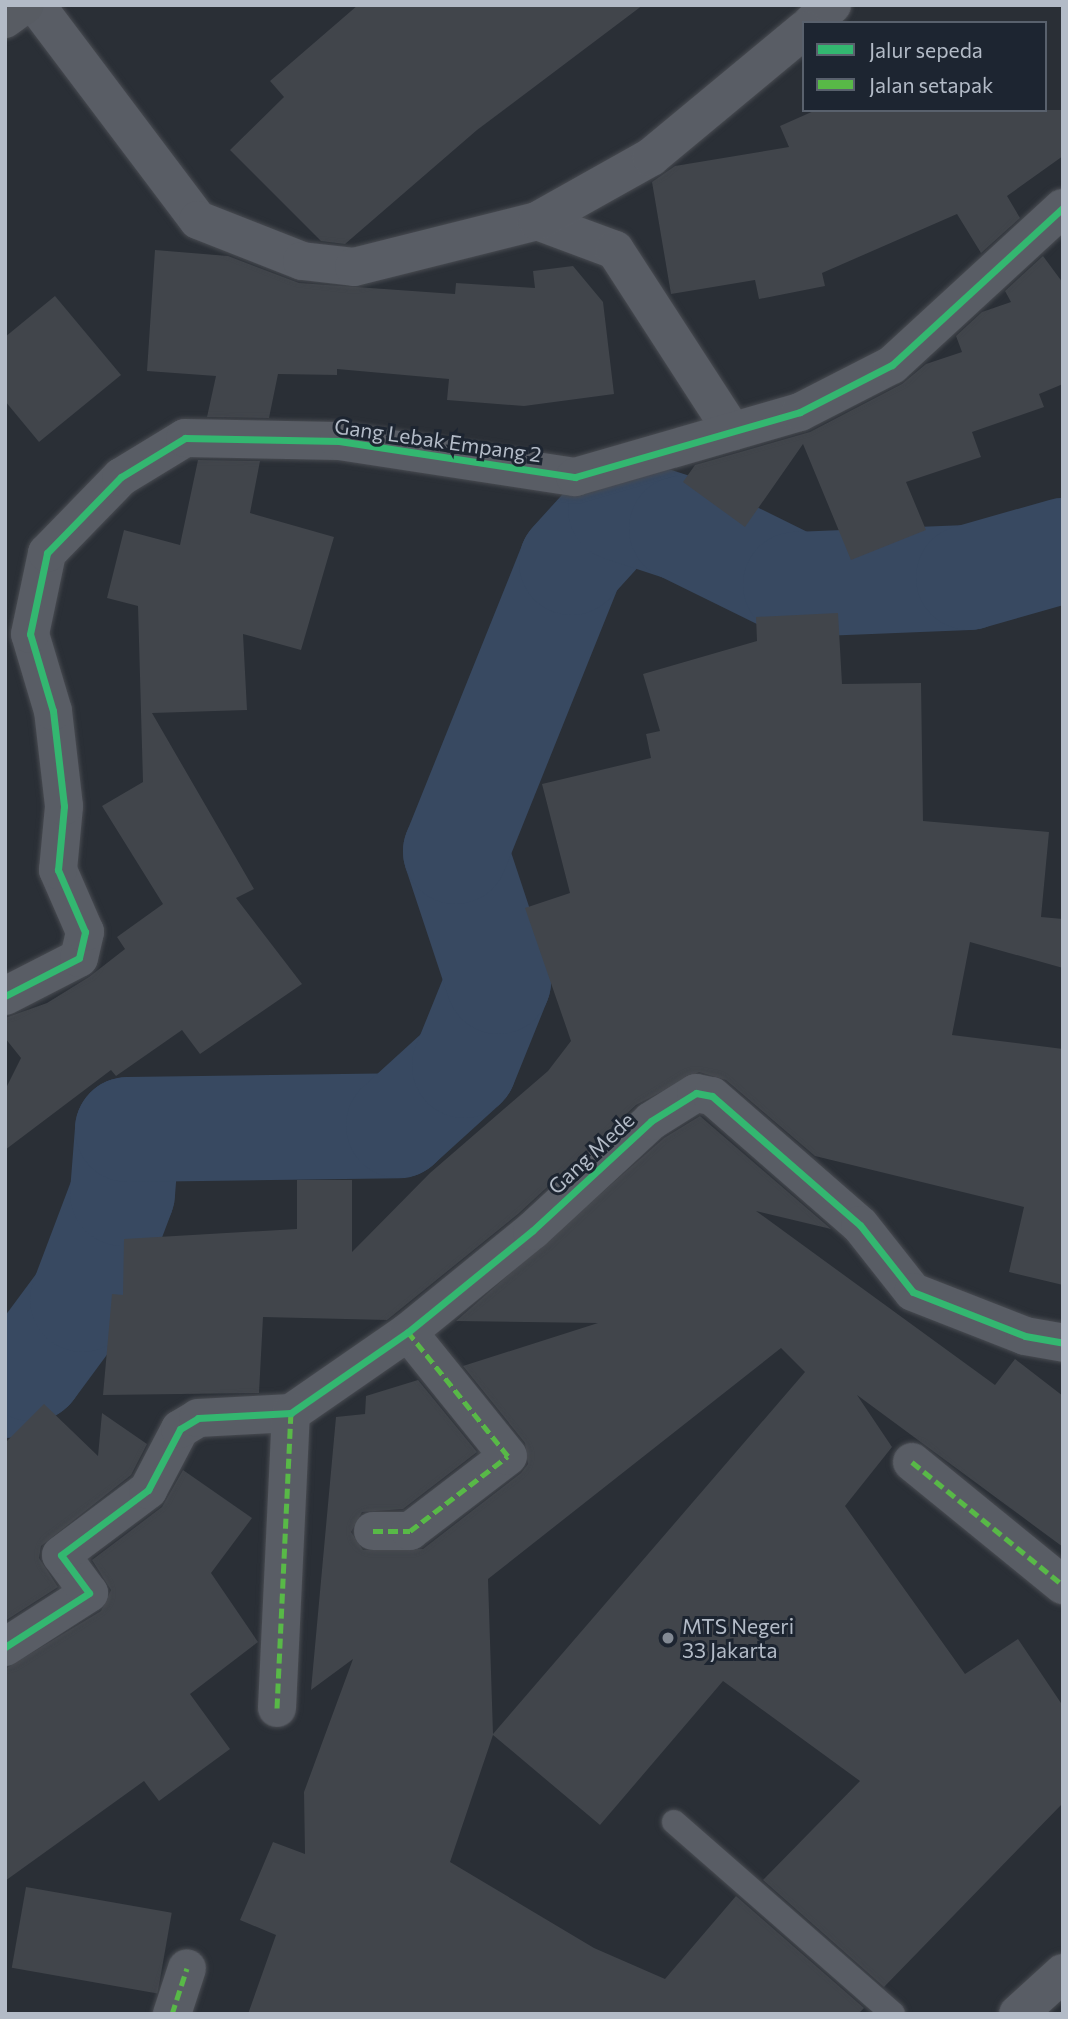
<!DOCTYPE html>
<style>
body{margin:0}
#map{position:relative;width:1068px;height:2019px;overflow:hidden;background:#2a2f36;font-family:Commissioner,sans-serif}
div>[style]{position:absolute}
[style*='--x']{left:calc(var(--x)*1px);top:calc(var(--y)*1px);width:calc(var(--w)*1px);rotate:calc(var(--a)*1deg)}
.river>*{height:105px;margin:-52.5px;padding:0 52.5px;transform-origin:52.5px;border-radius:52.5px;background:#384961}
.building>*{inset:0;background:#41454b;transform-origin:0 0}
.roads{filter:drop-shadow(0 0 2px #484b51) drop-shadow(0 0 2px #484b51)}
.service>*{height:24px;margin:-12px;padding:0 12px;transform-origin:12px;border-radius:12px;background:#595d65}
.minor>*{height:38px;margin:-19px;padding:0 19px;transform-origin:19px;border-radius:19px;background:#595d65}
.tertiary>*{height:38px;margin:-19px;padding:0 19px;transform-origin:19px;border-radius:19px;background:#595d65}
.secondary>*{height:38px;margin:-19px;padding:0 19px;transform-origin:19px;border-radius:19px;background:#585c63}
.quiet>*{height:5px;margin-top:-2.5px;transform-origin:0;background:repeating-linear-gradient(90deg,#58b947 0 10px,transparent 0 15px)}
.cycleway>*{height:7px;margin:-3.5px;padding:0 3.5px;transform-origin:3.5px;border-radius:3.5px;background:#33b770}
.dots>*{width:19px;height:19px;translate:-50% -50%;box-sizing:border-box;border:4px solid #1d2531;border-radius:50%}
span{translate:-50% -50%;white-space:nowrap;text-align:center;line-height:1.15;-webkit-text-stroke:6px #1d2531;paint-order:stroke}
.street-label{font-size:21px;color:#b3bbc7}
.poi-label{font-size:21px;color:#b3bbc7}
.left{translate:0 -50%;text-align:left}
.frame{position:absolute;inset:0;border:7px solid #b3bbc7;pointer-events:none}
.legend{position:absolute;left:802px;top:21px;width:245px;height:91px;box-sizing:border-box;background:#1d2531;border:2px solid #59616d;margin:0;padding:9px 12px;list-style:none;font-size:21px;color:#b3bbc7}
.legend li{display:flex;align-items:center;gap:14px;height:35px}
.legend b{width:35px;border:2px solid #59616d}
</style>
<div id="map">
<div class="river">
<div style="--x:5;--y:1385;--w:31;--a:-33"></div>
<div style="--x:31;--y:1368;--w:86;--a:-53.5"></div>
<div style="--x:82;--y:1299;--w:113;--a:-69.3"></div>
<div style="--x:122;--y:1193;--w:64;--a:-85.5"></div>
<div style="--x:127;--y:1129;--w:271;--a:-0.8"></div>
<div style="--x:398;--y:1125;--w:89;--a:-42.3"></div>
<div style="--x:464;--y:1065;--w:91;--a:-68"></div>
<div style="--x:498;--y:981;--w:137;--a:-108.3"></div>
<div style="--x:455;--y:851;--w:311;--a:-68.1"></div>
<div style="--x:571;--y:562;--w:73;--a:-47.8"></div>
<div style="--x:620;--y:508;--w:64;--a:18.2"></div>
<div style="--x:681;--y:528;--w:127;--a:26.2"></div>
<div style="--x:795;--y:584;--w:173;--a:-2.3"></div>
<div style="--x:968;--y:577;--w:99;--a:-15.9"></div>
</div>
<div class="building">
<div style="clip-path:polygon(358px 5px,643px 5px,477px 130px,345px 244px,321px 241px,230px 150px,284px 97px,270px 81px)"></div>
<div style="clip-path:polygon(816px 110px,1063px 110px,1063px 156px,1007px 196px,1020px 218px,981px 253px,957px 214px,822px 273px,825px 286px,759px 299px,755px 280px,671px 294px,652px 182px,675px 166px,789px 147px,780px 126px)"></div>
<div style="clip-path:polygon(155px 250px,228px 256px,299px 283px,455px 294px,456px 283px,535px 288px,533px 271px,573px 266px,603px 302px,614px 394px,524px 406px,447px 400px,449px 379px,337px 369px,337px 375px,278px 374px,269px 418px,207px 417px,216px 376px,147px 371px)"></div>
<div style="clip-path:polygon(1043px 256px,1063px 283px,1063px 384px,1039px 394px,1044px 407px,972px 432px,981px 457px,906px 482px,926px 530px,851px 560px,803px 444px,745px 527px,683px 482px,695px 465px,810px 432px,902px 384px,926px 364px,962px 352px,956px 336px,982px 312px,1011px 302px,1005px 291px)"></div>
<div style="clip-path:polygon(55px 296px,121px 375px,39px 442px,5px 401px,5px 337px)"></div>
<div style="clip-path:polygon(198px 460px,260px 461px,250px 513px,334px 537px,301px 650px,243px 634px,247px 710px,152px 713px,254px 889px,236px 898px,302px 984px,200px 1054px,182px 1030px,116px 1076px,111px 1070px,5px 1150px,5px 1090px,21px 1058px,5px 1038px,5px 1018px,47px 1003px,89px 977px,125px 949px,117px 937px,163px 904px,102px 806px,143px 782px,138px 606px,107px 598px,124px 530px,180px 545px)"></div>
<div style="clip-path:polygon(838px 613px,842px 684px,921px 683px,923px 821px,1049px 832px,1041px 917px,1063px 919px,1063px 968px,970px 942px,952px 1035px,1063px 1049px,1063px 1285px,1009px 1272px,1024px 1207px,815px 1156px,726px 1080px,699px 1072px,636px 1105px,518px 1214px,387px 1320px,263px 1317px,259px 1393px,103px 1395px,112px 1294px,123px 1295px,124px 1239px,297px 1229px,297px 1180px,352px 1180px,352px 1252px,430px 1173px,548px 1071px,571px 1041px,525px 908px,570px 893px,542px 784px,651px 758px,646px 734px,660px 731px,643px 674px,757px 641px,756px 617px)"></div>
<div style="clip-path:polygon(evenodd,700px 1116px,831px 1229px,756px 1211px,995px 1385px,1015px 1359px,1063px 1396px,1063px 1547px,857px 1395px,892px 1447px,845px 1506px,965px 1674px,1018px 1639px,1063px 1706px,1063px 1803px,884px 1987px,763px 1880px,860px 1781px,723px 1681px,600px 1825px,493px 1735px,450px 1862px,594px 1948px,665px 1979px,736px 1896px,864px 2008px,858px 2014px,248px 2014px,276px 1935px,240px 1920px,273px 1842px,305px 1854px,304px 1792px,353px 1659px,311px 1690px,336px 1417px,365px 1414px,366px 1396px,418px 1380px,477px 1452px,403px 1509px,362px 1512px,351px 1532px,363px 1550px,423px 1549px,521px 1473px,528px 1464px,525px 1443px,463px 1366px,598px 1323px,456px 1321px,664px 1138px,700px 1116px,781px 1348px,805px 1372px,493px 1734px,488px 1579px,781px 1348px)"></div>
<div style="clip-path:polygon(44px 1404px,98px 1456px,102px 1413px,147px 1444px,131px 1475px,41px 1546px,39px 1558px,58px 1587px,5px 1621px,5px 1443px)"></div>
<div style="clip-path:polygon(183px 1470px,252px 1518px,211px 1573px,258px 1642px,190px 1694px,230px 1749px,159px 1801px,144px 1781px,5px 1881px,5px 1669px,101px 1611px,111px 1590px,92px 1560px,162px 1507px)"></div>
<div style="left:26px;top:1887px;width:148px;height:82px;rotate:10deg"></div>
</div>
<div class="roads">
<div class="service">
<div style="--x:674;--y:1822;--w:291;--a:41.2"></div>
</div>
<div class="minor">
<div style="--x:36;--y:5;--w:269;--a:53"></div>
<div style="--x:198;--y:220;--w:112;--a:21.5"></div>
<div style="--x:302;--y:261;--w:52;--a:6.6"></div>
<div style="--x:354;--y:267;--w:189;--a:-14.1"></div>
<div style="--x:537;--y:221;--w:83;--a:20.4"></div>
<div style="--x:615;--y:250;--w:216;--a:57.1"></div>
<div style="--x:812;--y:23;--w:27;--a:-42"></div>
<div style="--x:537;--y:221;--w:131;--a:-29.3"></div>
<div style="--x:651;--y:157;--w:199;--a:-39.7"></div>
<div style="--x:5;--y:996;--w:83;--a:-27.2"></div>
<div style="--x:79;--y:958;--w:27;--a:-77"></div>
<div style="--x:85;--y:932;--w:68;--a:-113.5"></div>
<div style="--x:58;--y:870;--w:64;--a:-84.6"></div>
<div style="--x:64;--y:806;--w:96;--a:-96.6"></div>
<div style="--x:53;--y:711;--w:80;--a:-106.6"></div>
<div style="--x:30;--y:634;--w:83;--a:-78.1"></div>
<div style="--x:47;--y:553;--w:106;--a:-45.8"></div>
<div style="--x:121;--y:477;--w:75;--a:-31.4"></div>
<div style="--x:185;--y:438;--w:154;--a:1.1"></div>
<div style="--x:339;--y:441;--w:239;--a:8.7"></div>
<div style="--x:575;--y:477;--w:234;--a:-16.1"></div>
<div style="--x:800;--y:412;--w:103;--a:-27.1"></div>
<div style="--x:892;--y:365;--w:232;--a:-42.6"></div>
<div style="--x:912;--y:1462;--w:195;--a:39.2"></div>
<div style="--x:373;--y:1531;--w:37;--a:0"></div>
<div style="--x:410;--y:1531;--w:123;--a:-37.4"></div>
<div style="--x:508;--y:1456;--w:159;--a:-128.9"></div>
<div style="--x:5;--y:1647;--w:100;--a:-32.7"></div>
<div style="--x:89;--y:1593;--w:47;--a:-126.4"></div>
<div style="--x:61;--y:1555;--w:109;--a:-36.8"></div>
<div style="--x:148;--y:1490;--w:69;--a:-62.3"></div>
<div style="--x:180;--y:1429;--w:21;--a:-31"></div>
<div style="--x:198;--y:1418;--w:93;--a:-3.1"></div>
<div style="--x:291;--y:1413;--w:142;--a:-34.7"></div>
<div style="--x:408;--y:1332;--w:160;--a:-39.2"></div>
<div style="--x:532;--y:1231;--w:162;--a:-42.7"></div>
<div style="--x:651;--y:1121;--w:53;--a:-31.9"></div>
<div style="--x:696;--y:1093;--w:16;--a:11"></div>
<div style="--x:712;--y:1096;--w:196;--a:41.1"></div>
<div style="--x:860;--y:1225;--w:85;--a:51.7"></div>
<div style="--x:913;--y:1292;--w:120;--a:21.4"></div>
<div style="--x:1025;--y:1336;--w:39;--a:10"></div>
<div style="--x:277;--y:1708;--w:295;--a:-87.3"></div>
<div style="--x:172;--y:2014;--w:48;--a:-71.9"></div>
</div>
<div class="tertiary">
<div style="--x:1018;--y:2014;--w:61;--a:-42.3"></div>
</div>
<div class="secondary">
<div style="--x:5;--y:19;--w:24;--a:-36"></div>
</div>
</div>
<div class="quiet">
<div style="--x:912;--y:1462;--w:195;--a:39.2"></div>
<div style="--x:373;--y:1531;--w:37;--a:0"></div>
<div style="--x:410;--y:1531;--w:123;--a:-37.4"></div>
<div style="--x:508;--y:1456;--w:159;--a:-128.9"></div>
<div style="--x:277;--y:1708;--w:295;--a:-87.3"></div>
<div style="--x:172;--y:2014;--w:48;--a:-71.9"></div>
</div>
<div class="cycleway">
<div style="--x:5;--y:996;--w:83;--a:-27.2"></div>
<div style="--x:79;--y:958;--w:27;--a:-77"></div>
<div style="--x:85;--y:932;--w:68;--a:-113.5"></div>
<div style="--x:58;--y:870;--w:64;--a:-84.6"></div>
<div style="--x:64;--y:806;--w:96;--a:-96.6"></div>
<div style="--x:53;--y:711;--w:80;--a:-106.6"></div>
<div style="--x:30;--y:634;--w:83;--a:-78.1"></div>
<div style="--x:47;--y:553;--w:106;--a:-45.8"></div>
<div style="--x:121;--y:477;--w:75;--a:-31.4"></div>
<div style="--x:185;--y:438;--w:154;--a:1.1"></div>
<div style="--x:339;--y:441;--w:239;--a:8.7"></div>
<div style="--x:575;--y:477;--w:234;--a:-16.1"></div>
<div style="--x:800;--y:412;--w:103;--a:-27.1"></div>
<div style="--x:892;--y:365;--w:232;--a:-42.6"></div>
<div style="--x:5;--y:1647;--w:100;--a:-32.7"></div>
<div style="--x:89;--y:1593;--w:47;--a:-126.4"></div>
<div style="--x:61;--y:1555;--w:109;--a:-36.8"></div>
<div style="--x:148;--y:1490;--w:69;--a:-62.3"></div>
<div style="--x:180;--y:1429;--w:21;--a:-31"></div>
<div style="--x:198;--y:1418;--w:93;--a:-3.1"></div>
<div style="--x:291;--y:1413;--w:142;--a:-34.7"></div>
<div style="--x:408;--y:1332;--w:160;--a:-39.2"></div>
<div style="--x:532;--y:1231;--w:162;--a:-42.7"></div>
<div style="--x:651;--y:1121;--w:53;--a:-31.9"></div>
<div style="--x:696;--y:1093;--w:16;--a:11"></div>
<div style="--x:712;--y:1096;--w:196;--a:41.1"></div>
<div style="--x:860;--y:1225;--w:85;--a:51.7"></div>
<div style="--x:913;--y:1292;--w:120;--a:21.4"></div>
<div style="--x:1025;--y:1336;--w:39;--a:10"></div>
</div>
<div class="dots">
<div style="left:668px;top:1638px;background:#838a94"></div>
</div>
<div class="street-label">
<span style="left:438px;top:440px;rotate:8deg">Gang Lebak Empang 2</span>
<span style="left:591px;top:1153px;rotate:-43deg">Gang Mede</span>
</div>
<div class="poi-label">
<span class="left" style="left:682px;top:1638px">MTS Negeri<br>33 Jakarta</span>
</div>
<div class="frame"></div>
<ul class="legend">
<li><b style="height:9px;background:#33b770"></b>Jalur sepeda</li>
<li><b style="height:9px;background:#58b947"></b>Jalan setapak</li>
</ul>
</div>
